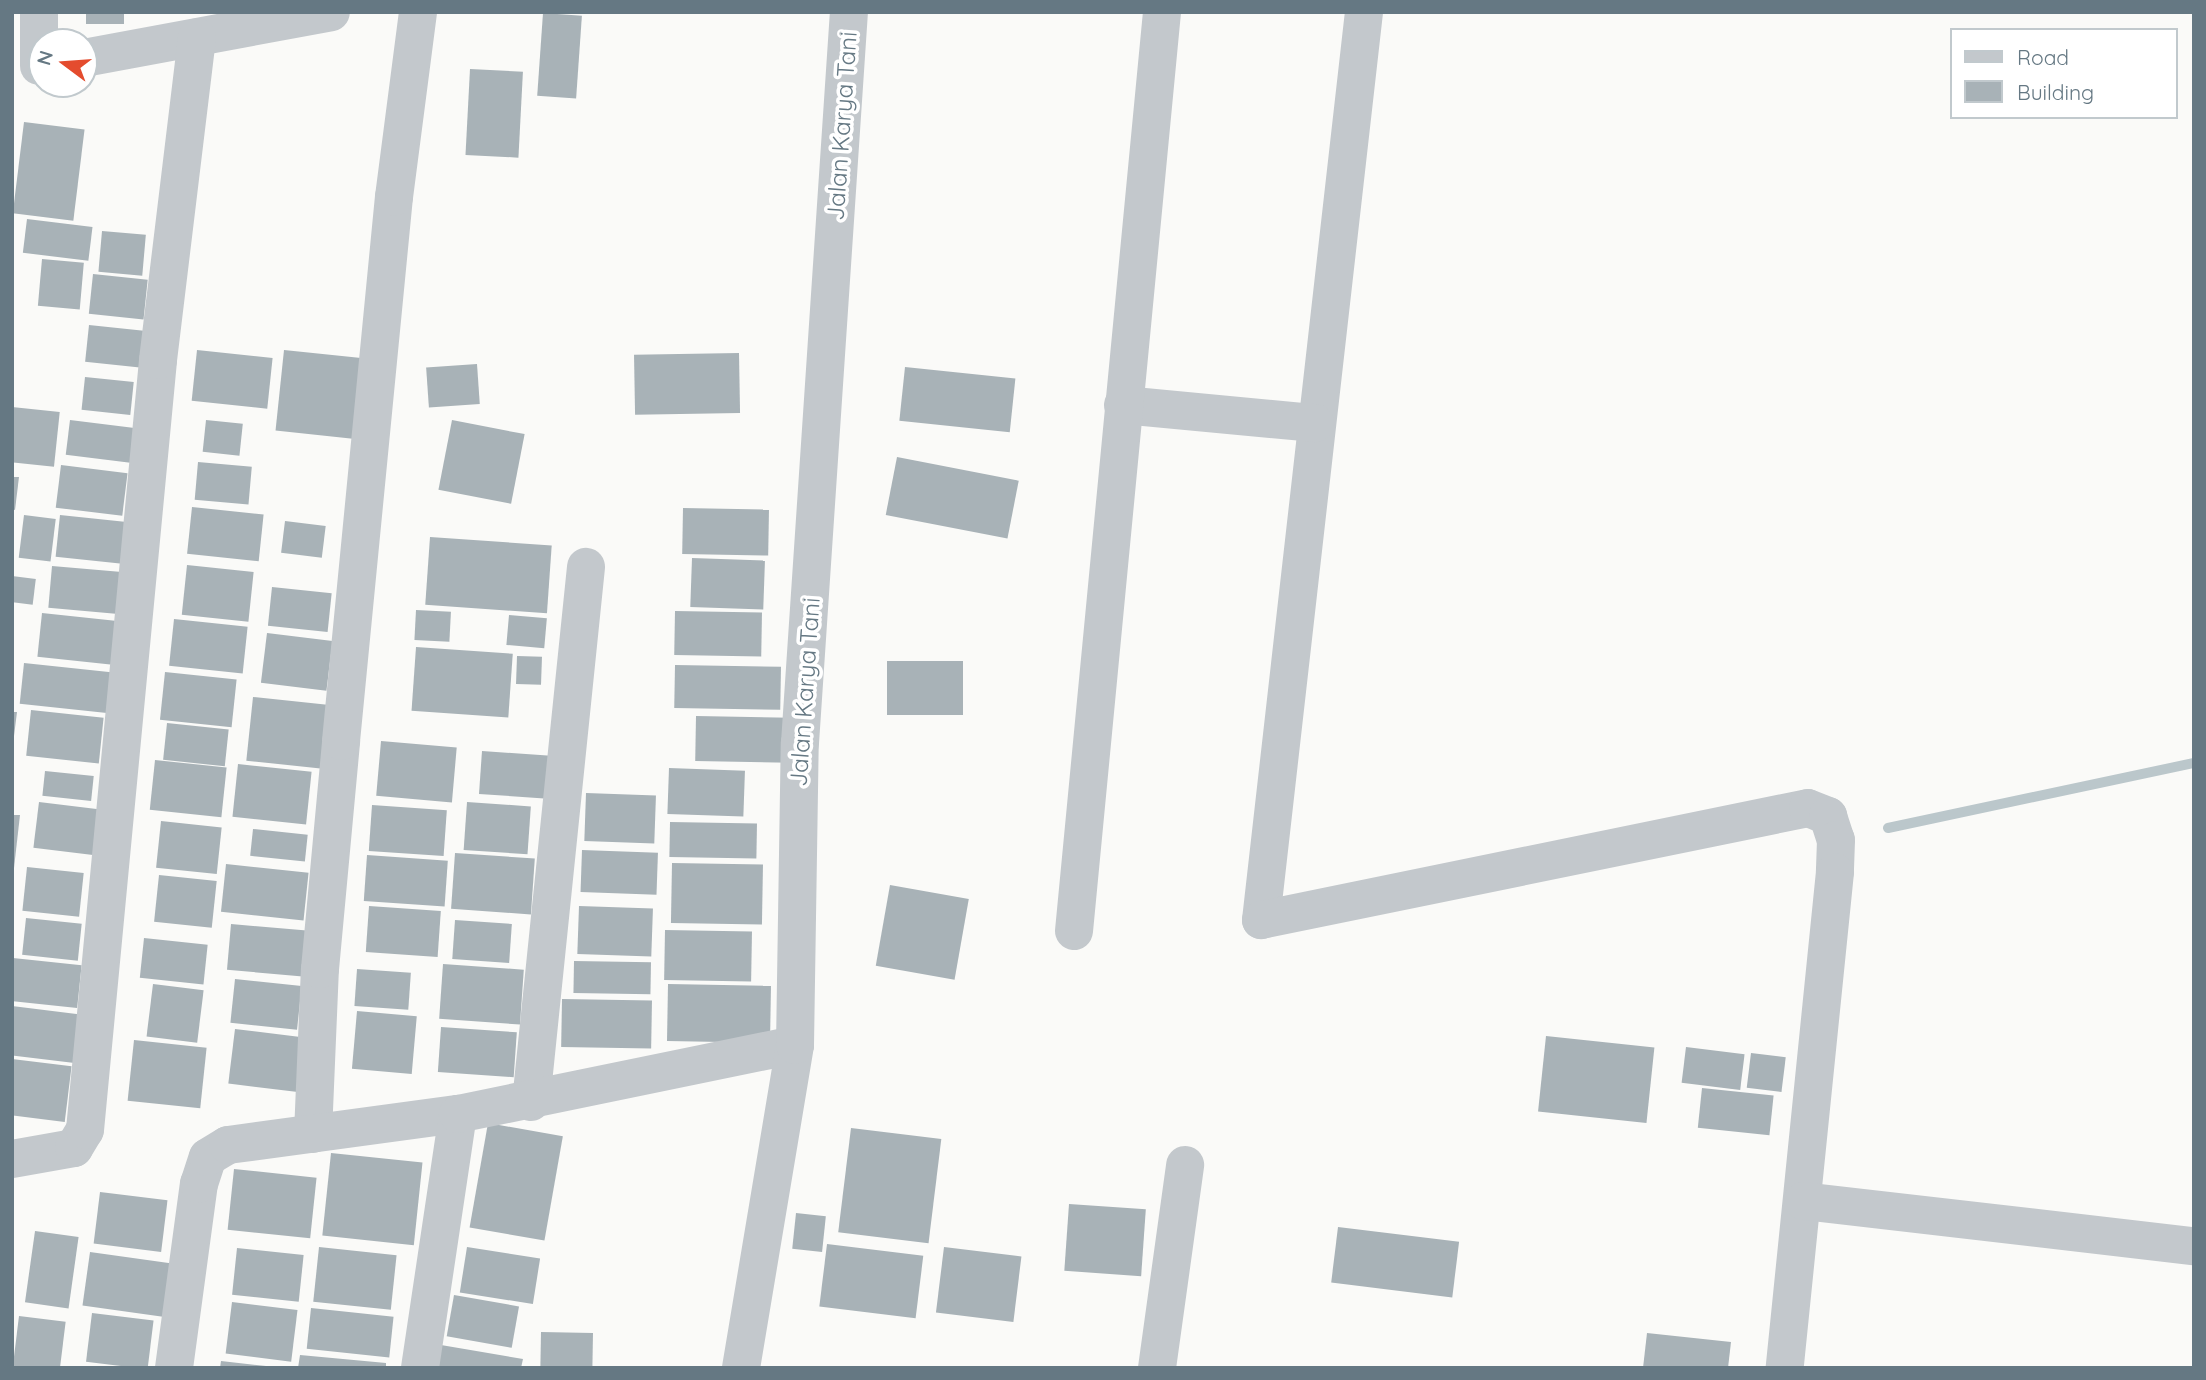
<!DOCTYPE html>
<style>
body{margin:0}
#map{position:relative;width:2206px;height:1380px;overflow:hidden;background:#fafaf8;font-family:Quicksand,sans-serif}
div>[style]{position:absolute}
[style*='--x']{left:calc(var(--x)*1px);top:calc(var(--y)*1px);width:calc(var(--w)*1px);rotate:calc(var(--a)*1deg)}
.stream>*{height:10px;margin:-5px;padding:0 5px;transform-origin:5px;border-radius:5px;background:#bbc7cb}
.building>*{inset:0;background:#a8b2b7;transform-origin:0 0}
.minor>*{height:38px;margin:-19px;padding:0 19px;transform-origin:19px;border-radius:19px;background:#c3c8cc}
span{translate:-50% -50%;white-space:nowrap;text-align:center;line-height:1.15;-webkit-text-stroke:7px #fff;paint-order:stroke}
.street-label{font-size:24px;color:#657883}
.frame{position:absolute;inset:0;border:14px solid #657883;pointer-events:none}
.legend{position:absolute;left:1950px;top:28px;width:228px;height:91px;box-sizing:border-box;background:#fff;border:2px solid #c1c9cd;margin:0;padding:9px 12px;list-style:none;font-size:21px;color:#657883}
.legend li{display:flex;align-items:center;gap:14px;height:35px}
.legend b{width:35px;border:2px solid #c1c9cd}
.north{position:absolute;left:28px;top:28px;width:70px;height:70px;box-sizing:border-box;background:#fff;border:2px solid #c1c9cd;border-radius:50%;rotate:286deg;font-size:19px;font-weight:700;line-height:28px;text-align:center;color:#657883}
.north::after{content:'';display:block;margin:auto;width:24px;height:32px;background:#e44c2e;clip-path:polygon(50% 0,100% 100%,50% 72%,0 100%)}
</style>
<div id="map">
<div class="stream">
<div style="--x:1888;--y:828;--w:313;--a:-12"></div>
</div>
<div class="building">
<div style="left:86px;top:12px;width:38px;height:12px"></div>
<div style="left:543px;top:13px;width:39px;height:83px;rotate:4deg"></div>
<div style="left:470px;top:69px;width:53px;height:86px;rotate:3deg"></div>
<div style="left:24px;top:122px;width:61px;height:92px;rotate:7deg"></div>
<div style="left:27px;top:219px;width:66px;height:34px;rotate:7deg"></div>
<div style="left:102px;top:231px;width:44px;height:41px;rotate:5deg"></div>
<div style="left:42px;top:259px;width:42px;height:47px;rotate:5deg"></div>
<div style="left:93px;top:274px;width:55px;height:40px;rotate:6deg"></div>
<div style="left:89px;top:325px;width:55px;height:37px;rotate:6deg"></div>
<div style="left:197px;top:350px;width:76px;height:51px;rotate:6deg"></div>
<div style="left:284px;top:350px;width:80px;height:81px;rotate:6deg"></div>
<div style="left:739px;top:353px;width:60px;height:105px;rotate:89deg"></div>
<div style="left:477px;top:364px;width:40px;height:51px;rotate:86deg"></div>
<div style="left:905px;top:367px;width:111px;height:54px;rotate:6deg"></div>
<div style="left:85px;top:377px;width:49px;height:33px;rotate:6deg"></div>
<div style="left:12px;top:407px;width:48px;height:55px;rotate:6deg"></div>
<div style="left:70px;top:420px;width:65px;height:35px;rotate:7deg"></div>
<div style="left:206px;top:420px;width:37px;height:32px;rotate:6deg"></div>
<div style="left:452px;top:420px;width:74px;height:71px;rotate:11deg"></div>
<div style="left:897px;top:457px;width:124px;height:59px;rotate:11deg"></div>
<div style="left:198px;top:462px;width:54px;height:38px;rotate:5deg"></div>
<div style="left:61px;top:465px;width:67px;height:43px;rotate:7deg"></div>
<div style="clip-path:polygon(12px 477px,19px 477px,15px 510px,12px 509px)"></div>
<div style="left:192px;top:507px;width:72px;height:47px;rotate:6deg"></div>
<div style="left:683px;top:508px;width:86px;height:46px;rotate:1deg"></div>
<div style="left:24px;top:515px;width:32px;height:43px;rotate:7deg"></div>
<div style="left:60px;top:515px;width:67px;height:42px;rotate:6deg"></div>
<div style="left:285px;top:521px;width:41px;height:32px;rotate:7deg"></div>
<div style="left:430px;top:537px;width:122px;height:68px;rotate:4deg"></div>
<div style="left:692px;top:558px;width:73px;height:49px;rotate:2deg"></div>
<div style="left:187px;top:565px;width:67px;height:50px;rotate:6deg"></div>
<div style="left:52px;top:566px;width:73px;height:42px;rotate:5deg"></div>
<div style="left:12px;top:576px;width:24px;height:26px;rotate:7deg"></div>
<div style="left:272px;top:587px;width:60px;height:39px;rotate:6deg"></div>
<div style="left:416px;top:610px;width:35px;height:30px;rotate:3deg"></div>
<div style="left:675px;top:611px;width:87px;height:44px;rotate:1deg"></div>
<div style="left:42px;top:613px;width:78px;height:44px;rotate:6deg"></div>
<div style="left:509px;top:615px;width:38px;height:30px;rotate:5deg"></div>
<div style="left:174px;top:619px;width:74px;height:47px;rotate:6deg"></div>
<div style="left:267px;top:633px;width:66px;height:50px;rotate:7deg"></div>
<div style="left:416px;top:647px;width:97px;height:64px;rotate:4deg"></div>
<div style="left:517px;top:656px;width:25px;height:28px;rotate:2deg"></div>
<div style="left:963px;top:661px;width:54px;height:76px;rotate:90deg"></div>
<div style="left:24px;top:663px;width:90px;height:41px;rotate:6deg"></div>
<div style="left:675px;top:665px;width:106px;height:43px;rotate:1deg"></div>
<div style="left:165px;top:672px;width:72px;height:48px;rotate:6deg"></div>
<div style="left:253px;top:697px;width:77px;height:64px;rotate:6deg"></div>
<div style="left:31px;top:710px;width:73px;height:46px;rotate:6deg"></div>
<div style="clip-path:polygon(12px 712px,17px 712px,14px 736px,12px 736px)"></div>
<div style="left:696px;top:716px;width:95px;height:45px;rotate:1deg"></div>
<div style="left:167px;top:723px;width:62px;height:37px;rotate:6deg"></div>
<div style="left:381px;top:741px;width:76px;height:55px;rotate:5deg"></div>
<div style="left:482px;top:751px;width:69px;height:43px;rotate:4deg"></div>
<div style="left:155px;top:760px;width:72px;height:50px;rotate:6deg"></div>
<div style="left:238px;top:764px;width:74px;height:53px;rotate:6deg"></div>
<div style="left:669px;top:768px;width:76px;height:46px;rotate:2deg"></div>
<div style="left:45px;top:771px;width:49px;height:25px;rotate:6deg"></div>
<div style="left:586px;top:793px;width:70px;height:48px;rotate:2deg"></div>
<div style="left:39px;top:802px;width:60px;height:46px;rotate:7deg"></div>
<div style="left:467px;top:802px;width:64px;height:48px;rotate:4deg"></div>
<div style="left:372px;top:805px;width:75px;height:46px;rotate:4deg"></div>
<div style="clip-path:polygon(12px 815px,20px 815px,14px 868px,12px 868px)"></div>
<div style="left:161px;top:821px;width:61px;height:47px;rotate:6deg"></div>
<div style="left:670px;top:822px;width:87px;height:35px;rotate:1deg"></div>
<div style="left:253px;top:829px;width:55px;height:27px;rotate:6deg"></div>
<div style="left:582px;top:850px;width:76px;height:42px;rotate:2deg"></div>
<div style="left:455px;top:853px;width:80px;height:56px;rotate:4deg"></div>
<div style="left:367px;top:855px;width:81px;height:46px;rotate:4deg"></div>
<div style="left:672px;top:863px;width:91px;height:60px;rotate:1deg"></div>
<div style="left:226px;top:864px;width:83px;height:48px;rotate:6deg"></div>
<div style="left:27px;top:867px;width:57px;height:44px;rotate:6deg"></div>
<div style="left:159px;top:875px;width:58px;height:47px;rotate:6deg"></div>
<div style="left:890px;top:885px;width:80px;height:82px;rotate:10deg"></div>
<div style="left:369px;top:906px;width:72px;height:46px;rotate:4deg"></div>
<div style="left:579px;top:906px;width:74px;height:48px;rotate:2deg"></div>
<div style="left:26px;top:918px;width:56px;height:37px;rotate:6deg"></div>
<div style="left:455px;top:920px;width:57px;height:39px;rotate:4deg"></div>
<div style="left:231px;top:924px;width:76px;height:46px;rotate:5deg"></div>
<div style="left:665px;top:930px;width:87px;height:50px;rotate:1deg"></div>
<div style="left:144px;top:938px;width:64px;height:40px;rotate:6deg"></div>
<div style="left:13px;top:958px;width:69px;height:43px;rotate:6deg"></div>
<div style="left:574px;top:961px;width:77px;height:32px;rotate:1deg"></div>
<div style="left:443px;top:964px;width:81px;height:55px;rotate:4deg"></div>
<div style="left:357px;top:969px;width:54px;height:37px;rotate:4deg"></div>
<div style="left:235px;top:979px;width:67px;height:44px;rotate:6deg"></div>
<div style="left:153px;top:984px;width:51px;height:53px;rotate:7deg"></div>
<div style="left:668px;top:984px;width:103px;height:57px;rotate:1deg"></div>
<div style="left:562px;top:999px;width:90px;height:48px;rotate:1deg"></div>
<div style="left:12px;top:1006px;width:69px;height:49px;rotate:7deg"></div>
<div style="left:357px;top:1011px;width:60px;height:58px;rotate:5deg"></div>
<div style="left:441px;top:1027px;width:76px;height:45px;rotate:4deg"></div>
<div style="left:235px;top:1029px;width:70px;height:55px;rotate:7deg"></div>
<div style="left:1546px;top:1036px;width:109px;height:76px;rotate:6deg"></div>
<div style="left:134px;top:1040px;width:73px;height:61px;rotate:6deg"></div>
<div style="left:1686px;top:1047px;width:59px;height:36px;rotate:7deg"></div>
<div style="left:1751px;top:1053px;width:35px;height:35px;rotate:7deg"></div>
<div style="left:12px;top:1059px;width:60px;height:56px;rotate:7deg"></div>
<div style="left:1702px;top:1088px;width:72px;height:40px;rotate:6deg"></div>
<div style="left:488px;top:1123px;width:76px;height:106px;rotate:10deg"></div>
<div style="left:851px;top:1128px;width:91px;height:105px;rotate:7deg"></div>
<div style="left:331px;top:1153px;width:92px;height:83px;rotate:6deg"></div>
<div style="left:234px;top:1169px;width:83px;height:61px;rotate:6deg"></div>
<div style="left:100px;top:1192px;width:68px;height:52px;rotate:7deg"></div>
<div style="left:1069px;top:1204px;width:77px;height:67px;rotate:4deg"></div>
<div style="left:796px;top:1213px;width:30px;height:36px;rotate:6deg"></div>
<div style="left:1338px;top:1227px;width:122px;height:56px;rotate:7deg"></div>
<div style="left:35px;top:1231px;width:44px;height:72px;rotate:8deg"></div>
<div style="left:827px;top:1244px;width:97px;height:63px;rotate:7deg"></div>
<div style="left:319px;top:1247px;width:78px;height:55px;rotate:6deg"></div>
<div style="left:467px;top:1247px;width:74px;height:46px;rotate:9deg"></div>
<div style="left:944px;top:1247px;width:78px;height:66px;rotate:7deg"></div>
<div style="left:237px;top:1248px;width:67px;height:47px;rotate:6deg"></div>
<div style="left:90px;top:1252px;width:83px;height:54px;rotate:8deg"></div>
<div style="left:454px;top:1295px;width:66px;height:42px;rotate:10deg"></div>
<div style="left:232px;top:1302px;width:66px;height:52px;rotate:7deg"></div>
<div style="left:311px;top:1308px;width:83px;height:41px;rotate:6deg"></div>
<div style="left:92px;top:1313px;width:62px;height:49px;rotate:7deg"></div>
<div style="left:19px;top:1316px;width:47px;height:52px;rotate:7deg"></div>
<div style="left:541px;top:1332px;width:52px;height:36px;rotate:1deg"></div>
<div style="clip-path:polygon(1647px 1333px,1731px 1342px,1728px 1368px,1643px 1368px)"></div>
<div style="clip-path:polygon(441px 1345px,523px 1359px,521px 1368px,436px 1368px)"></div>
<div style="clip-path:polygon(300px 1355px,386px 1363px,386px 1368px,298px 1368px)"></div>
<div style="clip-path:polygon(221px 1361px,266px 1366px,266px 1368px,220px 1368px)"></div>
</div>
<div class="minor">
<div style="--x:39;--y:12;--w:54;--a:90"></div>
<div style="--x:1364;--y:12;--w:914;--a:96.47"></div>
<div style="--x:1261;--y:920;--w:558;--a:-11.57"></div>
<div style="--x:1808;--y:808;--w:22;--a:22"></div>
<div style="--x:1828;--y:816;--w:25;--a:72"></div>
<div style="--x:1836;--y:840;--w:32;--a:92"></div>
<div style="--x:1835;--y:872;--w:499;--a:95.8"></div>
<div style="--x:84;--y:58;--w:251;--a:-10.5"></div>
<div style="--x:1123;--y:405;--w:193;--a:5.4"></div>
<div style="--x:1074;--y:931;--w:923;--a:-84.53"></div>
<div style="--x:531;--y:1102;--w:538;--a:-84.13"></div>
<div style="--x:313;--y:1134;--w:165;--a:-87.6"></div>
<div style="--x:320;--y:969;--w:229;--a:-84.7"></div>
<div style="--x:341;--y:741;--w:547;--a:-84.44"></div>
<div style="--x:394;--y:197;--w:187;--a:-82.6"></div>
<div style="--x:12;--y:1159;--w:63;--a:-10.1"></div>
<div style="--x:74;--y:1148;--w:21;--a:-59"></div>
<div style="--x:85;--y:1130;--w:773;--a:-84.58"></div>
<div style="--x:158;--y:360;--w:325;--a:-83.1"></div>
<div style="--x:1803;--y:1201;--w:394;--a:6.6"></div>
<div style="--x:174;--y:1368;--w:186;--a:-82.3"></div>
<div style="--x:199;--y:1184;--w:28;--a:-72"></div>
<div style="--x:208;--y:1157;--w:23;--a:-31"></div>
<div style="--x:228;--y:1145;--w:232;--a:-7.7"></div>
<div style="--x:420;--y:1368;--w:257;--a:-81.5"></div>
<div style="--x:458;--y:1114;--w:344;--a:-11.6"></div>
<div style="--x:741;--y:1368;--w:327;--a:-80.5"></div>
<div style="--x:795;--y:1045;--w:302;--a:-89.1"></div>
<div style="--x:800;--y:743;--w:733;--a:-86.17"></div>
<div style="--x:1157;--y:1368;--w:205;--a:-82.1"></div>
</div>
<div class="street-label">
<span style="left:842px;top:126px;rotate:-86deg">Jalan Karya Tani</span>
<span style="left:805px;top:692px;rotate:-86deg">Jalan Karya Tani</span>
</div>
<div class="frame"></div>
<ul class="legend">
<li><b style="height:9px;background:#c3c8cc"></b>Road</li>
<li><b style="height:19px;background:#a8b2b7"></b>Building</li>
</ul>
<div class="north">N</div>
</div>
